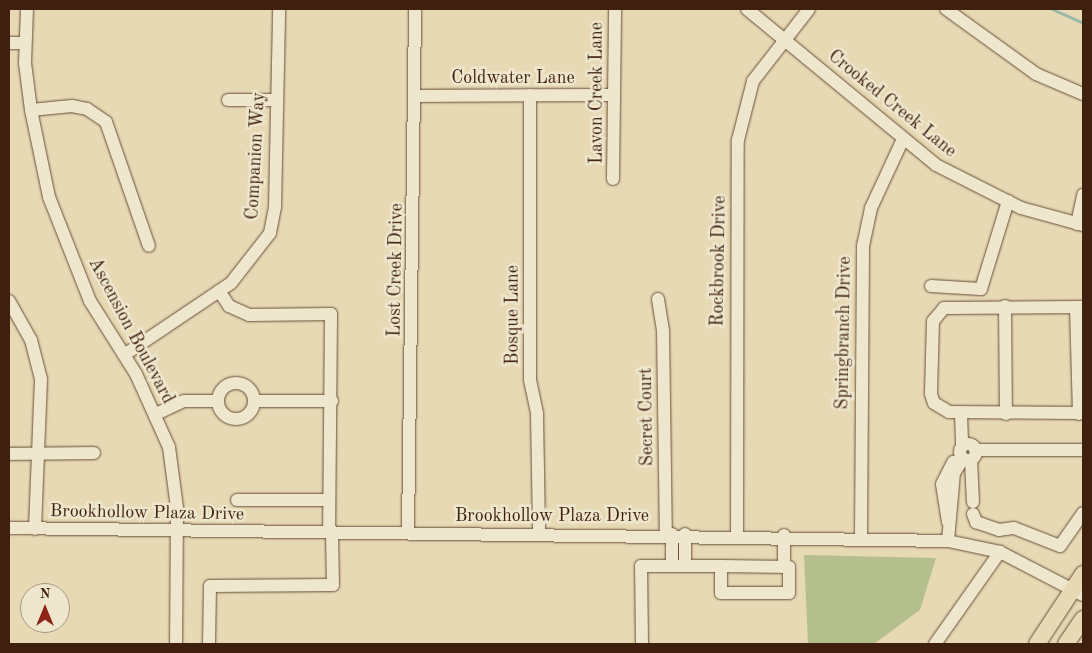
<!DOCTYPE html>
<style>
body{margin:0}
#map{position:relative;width:1092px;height:653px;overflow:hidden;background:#e6d9b3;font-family:"Old Standard TT",serif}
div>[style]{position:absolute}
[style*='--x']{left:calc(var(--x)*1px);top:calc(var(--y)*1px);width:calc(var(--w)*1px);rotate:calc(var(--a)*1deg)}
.green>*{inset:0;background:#b4bf8d}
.stream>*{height:3px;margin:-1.5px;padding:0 1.5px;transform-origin:1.5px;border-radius:1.5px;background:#97baa9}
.roads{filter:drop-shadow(0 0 1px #694e38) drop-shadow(0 0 1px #694e38)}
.minor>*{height:12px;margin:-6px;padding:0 6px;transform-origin:6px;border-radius:6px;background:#efe6ce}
.minor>.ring{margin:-6px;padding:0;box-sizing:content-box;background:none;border:12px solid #efe6ce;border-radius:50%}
.major>*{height:16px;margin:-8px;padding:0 8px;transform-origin:8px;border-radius:8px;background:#e6d9b3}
span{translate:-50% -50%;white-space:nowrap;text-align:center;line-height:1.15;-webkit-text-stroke:5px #efe6ce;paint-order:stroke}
.street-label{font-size:18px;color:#3f200f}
.frame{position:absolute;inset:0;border:10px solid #3f200f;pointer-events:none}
.north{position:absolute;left:20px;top:583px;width:50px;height:50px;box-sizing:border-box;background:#efe6ce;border:1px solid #a99782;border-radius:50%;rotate:0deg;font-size:14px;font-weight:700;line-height:20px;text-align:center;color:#3f200f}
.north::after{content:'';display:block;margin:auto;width:18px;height:22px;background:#8f2418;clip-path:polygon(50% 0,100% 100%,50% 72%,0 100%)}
</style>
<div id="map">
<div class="green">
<div style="clip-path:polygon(804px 555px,936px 558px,920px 610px,874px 644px,808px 644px)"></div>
</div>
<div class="stream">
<div style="--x:1052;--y:9;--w:34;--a:24"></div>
</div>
<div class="roads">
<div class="minor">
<div style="--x:27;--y:9;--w:54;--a:92.1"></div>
<div style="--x:25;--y:63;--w:47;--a:82.7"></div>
<div style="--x:31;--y:110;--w:89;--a:78.3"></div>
<div style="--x:49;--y:197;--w:112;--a:68.5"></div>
<div style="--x:90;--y:301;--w:86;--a:57.8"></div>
<div style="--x:136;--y:374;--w:80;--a:65.7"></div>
<div style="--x:169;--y:447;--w:62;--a:82.5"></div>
<div style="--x:177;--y:508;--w:136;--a:90.4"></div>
<div style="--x:747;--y:9;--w:245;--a:39.5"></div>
<div style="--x:936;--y:165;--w:95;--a:26.8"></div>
<div style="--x:1021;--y:208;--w:64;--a:15.3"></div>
<div style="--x:946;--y:9;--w:111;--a:35.8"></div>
<div style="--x:1036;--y:74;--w:51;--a:23.1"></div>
<div style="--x:9;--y:43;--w:16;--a:0"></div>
<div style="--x:530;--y:95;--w:285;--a:90"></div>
<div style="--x:530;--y:380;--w:35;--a:78"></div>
<div style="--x:537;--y:414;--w:119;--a:89"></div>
<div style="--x:414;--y:96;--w:199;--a:-0.3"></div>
<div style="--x:228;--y:100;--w:49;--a:0"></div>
<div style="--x:31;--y:110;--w:41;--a:-5.6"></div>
<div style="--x:72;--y:106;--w:15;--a:11"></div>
<div style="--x:87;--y:109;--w:23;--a:34"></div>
<div style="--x:106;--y:122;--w:131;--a:70.9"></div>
<div style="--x:613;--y:179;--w:170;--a:-89.3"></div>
<div style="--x:1077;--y:224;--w:30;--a:-78"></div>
<div style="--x:931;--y:286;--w:50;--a:3.4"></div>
<div style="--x:981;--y:289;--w:92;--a:-72.9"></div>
<div style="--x:219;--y:291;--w:18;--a:56"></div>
<div style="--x:229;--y:306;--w:22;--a:24"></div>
<div style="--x:249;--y:315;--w:82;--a:-0.7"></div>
<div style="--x:331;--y:314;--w:218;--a:90.5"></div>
<div style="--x:658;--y:299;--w:31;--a:81"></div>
<div style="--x:663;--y:330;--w:204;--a:89.2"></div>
<div style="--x:9;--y:301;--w:45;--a:60.6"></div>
<div style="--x:31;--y:340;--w:40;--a:75.6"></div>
<div style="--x:41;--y:379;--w:150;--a:92.3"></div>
<div style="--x:1005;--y:306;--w:108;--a:89.5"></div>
<div style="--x:1076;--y:307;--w:107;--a:88.4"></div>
<div style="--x:1083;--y:307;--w:139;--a:179.6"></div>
<div style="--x:944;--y:308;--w:17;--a:130"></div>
<div style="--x:933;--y:321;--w:73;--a:91.6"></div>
<div style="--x:931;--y:394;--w:9;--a:72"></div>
<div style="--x:934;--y:403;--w:17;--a:31"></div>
<div style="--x:949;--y:412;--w:134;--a:0.4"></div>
<div style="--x:124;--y:355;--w:129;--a:-33.9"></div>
<div style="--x:231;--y:283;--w:63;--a:-52"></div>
<div style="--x:270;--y:233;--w:26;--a:-79"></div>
<div style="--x:275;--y:207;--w:198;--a:-88.8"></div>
<div class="ring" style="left:218px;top:383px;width:24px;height:24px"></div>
<div style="--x:254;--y:401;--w:78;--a:0"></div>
<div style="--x:961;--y:413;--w:33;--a:88"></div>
<div style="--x:156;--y:414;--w:31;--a:-25"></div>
<div style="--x:184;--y:401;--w:34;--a:0"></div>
<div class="ring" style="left:960px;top:444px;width:4px;height:4px"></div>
<div style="--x:975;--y:450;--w:108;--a:0"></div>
<div style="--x:9;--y:454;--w:85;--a:-0.7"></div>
<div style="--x:971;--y:460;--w:42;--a:87.3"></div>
<div style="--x:237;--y:500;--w:92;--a:0"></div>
<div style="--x:973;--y:514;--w:9;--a:69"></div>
<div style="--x:976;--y:522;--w:24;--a:19"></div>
<div style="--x:999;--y:530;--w:15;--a:-8"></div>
<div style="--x:1014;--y:528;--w:49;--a:21.4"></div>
<div style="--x:1060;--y:546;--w:40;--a:-55.1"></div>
<div style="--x:948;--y:522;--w:38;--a:-99"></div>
<div style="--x:942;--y:484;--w:25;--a:-63"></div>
<div style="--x:9;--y:528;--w:939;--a:0.79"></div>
<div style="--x:948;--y:541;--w:53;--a:11.9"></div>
<div style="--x:1000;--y:552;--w:93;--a:27.4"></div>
<div style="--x:408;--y:532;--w:523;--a:-89.23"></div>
<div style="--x:737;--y:535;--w:395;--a:-89.9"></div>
<div style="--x:738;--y:140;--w:61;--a:-75.7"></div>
<div style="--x:753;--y:81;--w:91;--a:-52.1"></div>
<div style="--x:861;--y:536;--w:290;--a:-89.6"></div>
<div style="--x:863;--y:246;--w:39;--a:-78"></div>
<div style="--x:871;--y:208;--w:76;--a:-65.1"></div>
<div style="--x:948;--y:541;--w:68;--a:-85"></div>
<div style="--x:954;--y:473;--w:17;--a:-57"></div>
<div style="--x:672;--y:566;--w:32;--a:-90"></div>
<div style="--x:685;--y:566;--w:32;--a:-90"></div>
<div style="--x:784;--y:567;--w:32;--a:-90"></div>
<div style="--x:209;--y:644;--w:58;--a:-89"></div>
<div style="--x:210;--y:586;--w:123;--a:-0.5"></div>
<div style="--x:333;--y:585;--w:53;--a:-91.1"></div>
<div style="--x:642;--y:644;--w:78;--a:-90.7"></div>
<div style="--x:641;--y:566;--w:80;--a:0"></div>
<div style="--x:721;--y:566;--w:68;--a:0.8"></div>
<div style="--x:789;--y:567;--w:26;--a:90"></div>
<div style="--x:789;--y:593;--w:68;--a:180"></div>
<div style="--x:721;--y:593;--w:27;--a:-90"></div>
<div style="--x:935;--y:644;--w:113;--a:-54.8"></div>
</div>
<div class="major">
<div style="--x:1037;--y:644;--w:84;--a:-56.7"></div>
<div style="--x:1066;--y:644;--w:30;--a:-56"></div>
</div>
</div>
<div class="street-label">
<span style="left:513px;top:78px">Coldwater Lane</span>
<span style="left:597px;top:93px;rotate:-90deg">Lavon Creek Lane</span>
<span style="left:892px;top:104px;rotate:39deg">Crooked Creek Lane</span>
<span style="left:256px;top:156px;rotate:-87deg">Companion Way</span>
<span style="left:719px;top:261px;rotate:-89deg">Rockbrook Drive</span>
<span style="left:396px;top:270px;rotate:-89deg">Lost Creek Drive</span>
<span style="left:513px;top:315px;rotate:-90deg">Bosque Lane</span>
<span style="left:131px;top:331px;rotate:62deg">Ascension Boulevard</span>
<span style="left:844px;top:333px;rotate:-89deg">Springbranch Drive</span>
<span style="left:647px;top:417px;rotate:-91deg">Secret Court</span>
<span style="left:147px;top:513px;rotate:1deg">Brookhollow Plaza Drive</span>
<span style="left:552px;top:516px">Brookhollow Plaza Drive</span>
</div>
<div class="frame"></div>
<div class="north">N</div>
</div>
